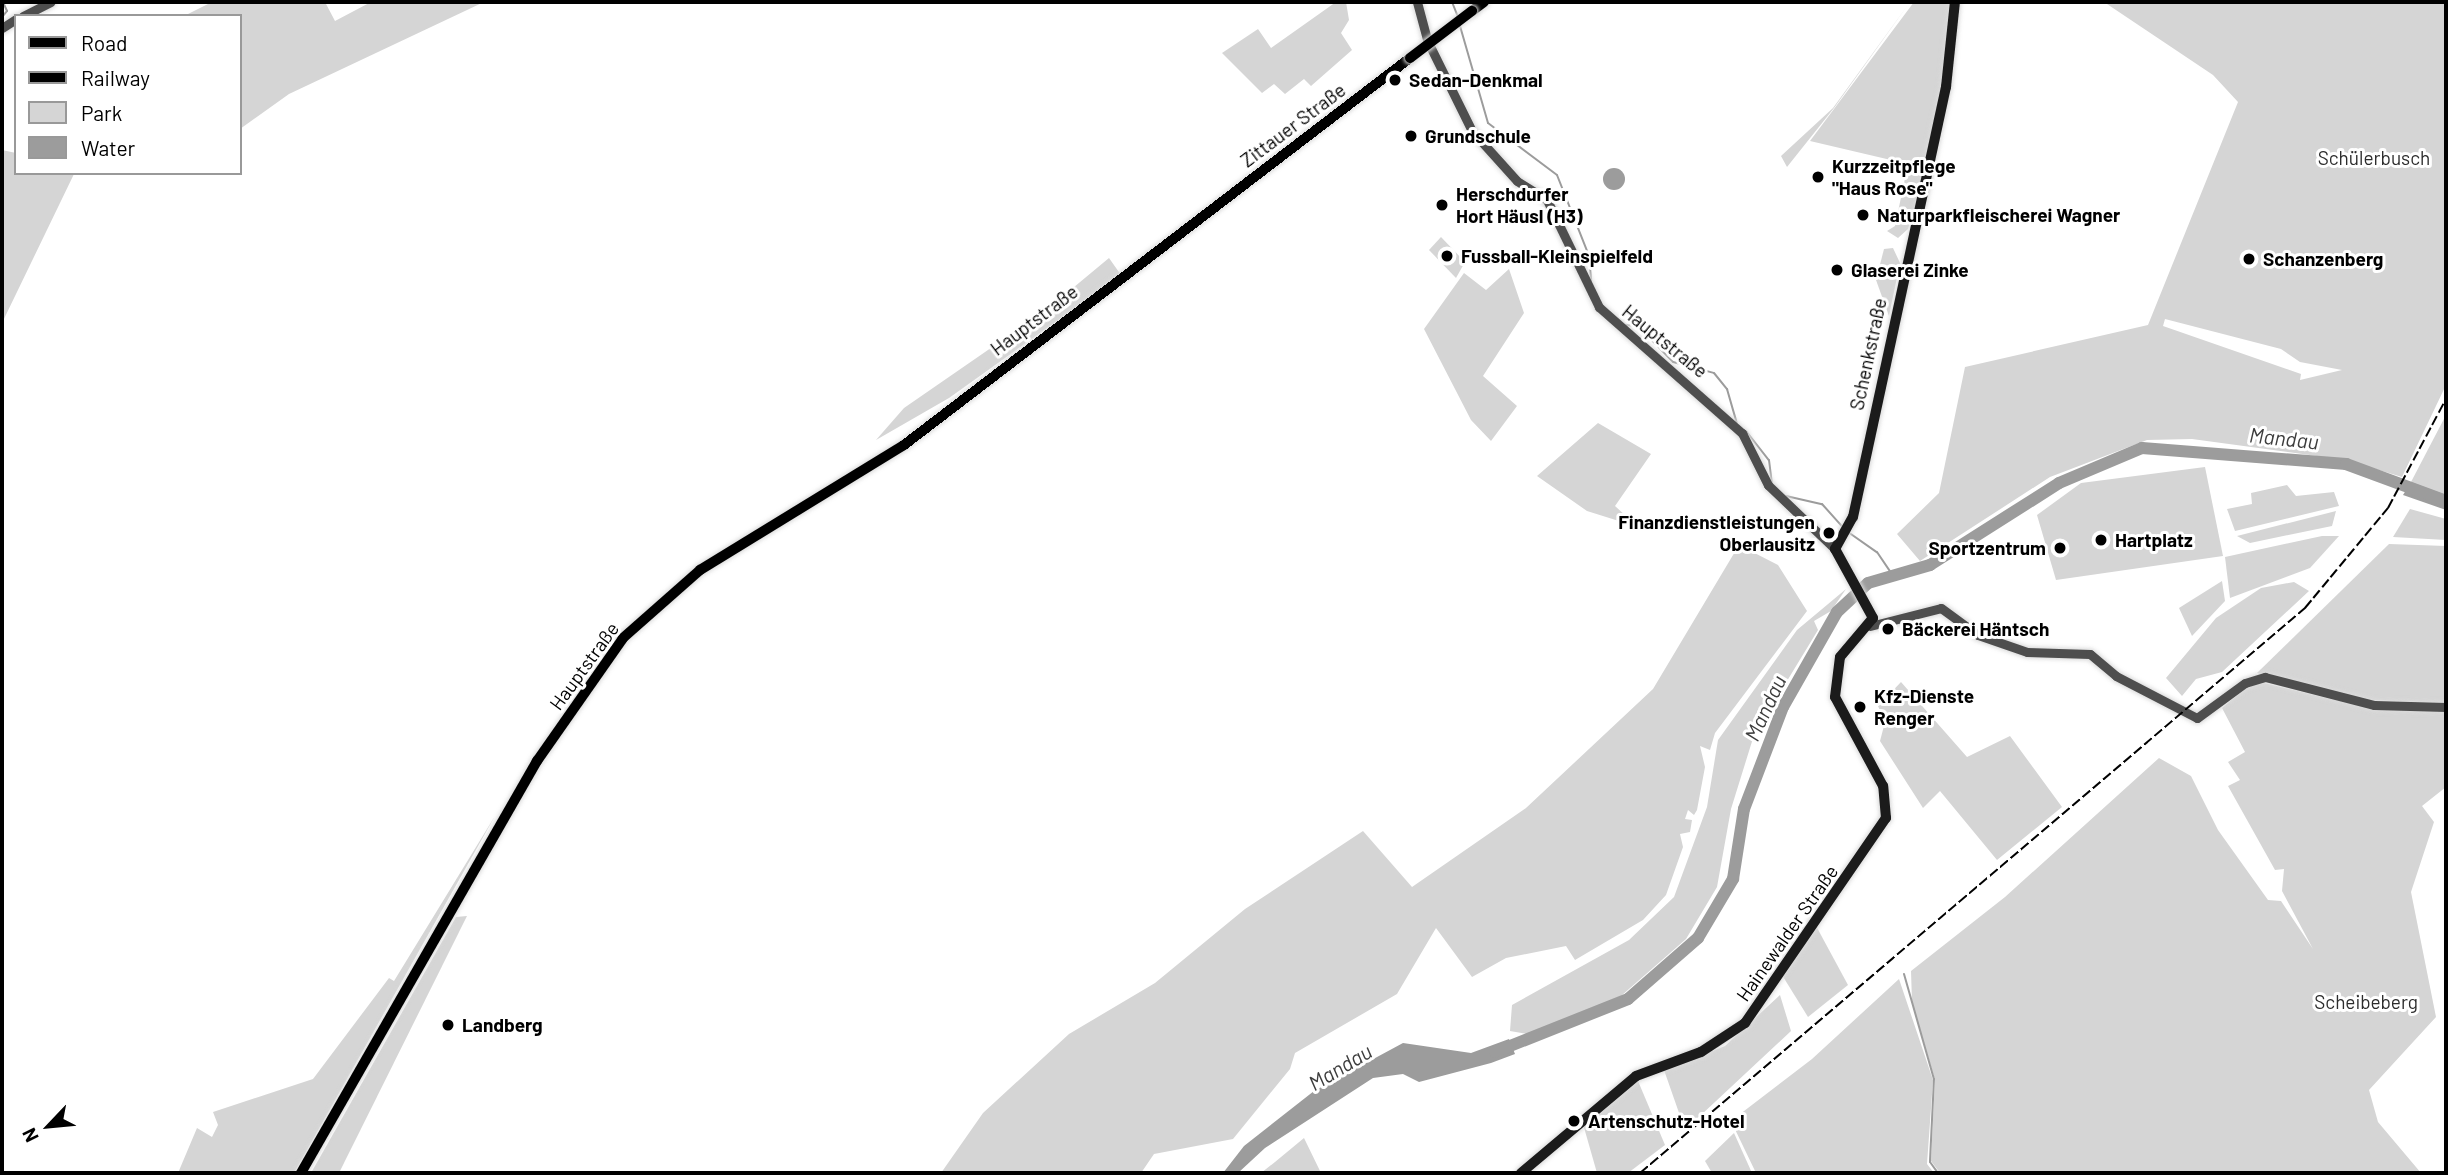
<!DOCTYPE html>
<meta charset="utf-8">
<style>
body{margin:0}
#map{position:relative;width:2448px;height:1175px;overflow:hidden;background:#fff;font-family:Barlow,sans-serif}
div>[style]{position:absolute}
[style*='--x']{left:calc(var(--x)*1px);top:calc(var(--y)*1px);width:calc(var(--w)*1px);rotate:calc(var(--a)*1deg)}
.green>*{inset:0;background:#d5d5d5}
.water>*{inset:0;background:#9c9c9c}
.round{border-radius:50%}
.stream>*{height:2px;margin:-1px;padding:0 1px;transform-origin:1px;border-radius:1px;background:#9c9c9c}
.river>*{height:12px;margin:-6px;padding:0 6px;transform-origin:6px;border-radius:6px;background:#9c9c9c}
.roads{filter:drop-shadow(0 0 2px #dbdbdb) drop-shadow(0 0 2px #dbdbdb)}
.tertiary>*{height:9px;margin:-4.5px;padding:0 4.5px;transform-origin:4.5px;border-radius:4.5px;background:#4e4e4e}
.secondary>*{height:10px;margin:-5px;padding:0 5px;transform-origin:5px;border-radius:5px;background:#1b1b1b}
.primary>*{height:10px;margin:-5px;padding:0 5px;transform-origin:5px;border-radius:5px;background:#000}
.rail>*{height:2px;margin-top:-1px;transform-origin:0;background:repeating-linear-gradient(90deg,#000 0 10px,transparent 0 13.5px)}
.bridges{filter:drop-shadow(0 0 2px #dbdbdb) drop-shadow(0 0 2px #dbdbdb)}
.primary-bridge>*{height:10px;margin:-5px;padding:0 5px;transform-origin:5px;border-radius:5px;background:#000}
.dots>*{width:19px;height:19px;translate:-50% -50%;box-sizing:border-box;border:4px solid #fff;border-radius:50%}
span{translate:-50% -50%;white-space:nowrap;text-align:center;line-height:1.15;-webkit-text-stroke:6px #fff;paint-order:stroke}
.poi-label{font-size:19px;color:#000;font-weight:700}
.left{translate:0 -50%;text-align:left}
.right{translate:-100% -50%;text-align:right}
.street-label{font-size:19px;color:#000}
.park-label{font-size:19px;color:#2c2c2c}
.water-label{font-size:21px;color:#3d3d3d;font-style:italic}
.frame{position:absolute;inset:0;border:4px solid #000;pointer-events:none}
.legend{position:absolute;left:14px;top:14px;width:228px;height:161px;box-sizing:border-box;background:#fff;border:2px solid #999;margin:0;padding:9px 12px;list-style:none;font-size:21px;color:#000}
.legend li{display:flex;align-items:center;gap:14px;height:35px}
.legend b{width:35px;border:2px solid #999}
.north{position:absolute;left:14px;top:1091px;width:70px;height:70px;-webkit-text-stroke:5px #fff;paint-order:stroke;rotate:244deg;font-size:19px;font-weight:700;line-height:28px;text-align:center;color:#000}
.north::after{content:'';display:block;margin:auto;width:24px;height:32px;background:#000;clip-path:polygon(50% 0,100% 100%,50% 72%,0 100%)}
</style>
<div id="map">
<div class="green">
<div style="clip-path:polygon(212px 2px,325px 2px,335px 21px,371px 2px,484px 2px,289px 94px,240px 129px,240px 16px,184px 16px)"></div>
<div style="clip-path:polygon(1336px 2px,1346px 2px,1349px 20px,1341px 33px,1352px 50px,1311px 86px,1304px 79px,1285px 94px,1274px 84px,1262px 93px,1222px 53px,1258px 29px,1271px 48px)"></div>
<div style="clip-path:polygon(1910px 2px,1834px 108px,1787px 167px,1781px 156px,1833px 108px)"></div>
<div style="clip-path:polygon(1914px 2px,1951px 2px,1944px 87px,1926px 169px,1908px 229px,1898px 238px,1887px 231px,1895px 226px,1908px 164px,1810px 141px)"></div>
<div style="clip-path:polygon(evenodd,2104px 2px,2446px 2px,2446px 385px,2402px 477px,2346px 460px,2192px 439px,2147px 440px,2050px 477px,1920px 561px,1897px 534px,1939px 493px,1965px 367px,2148px 325px,2238px 102px,2213px 75px,2104px 2px,2165px 319px,2281px 349px,2300px 362px,2342px 370px,2300px 380px,2301px 374px,2163px 326px,2165px 319px)"></div>
<div style="clip-path:polygon(2px 150px,16px 153px,16px 173px,74px 174px,2px 323px)"></div>
<div style="clip-path:polygon(1441px 237px,1465px 262px,1456px 278px,1429px 250px)"></div>
<div style="clip-path:polygon(1893px 248px,1900px 263px,1889px 316px,1876px 280px,1884px 249px)"></div>
<div style="clip-path:polygon(1109px 258px,1121px 275px,949px 398px,876px 440px,904px 408px,1050px 307px)"></div>
<div style="clip-path:polygon(1509px 269px,1524px 313px,1483px 376px,1517px 406px,1491px 441px,1471px 420px,1424px 329px,1464px 273px,1486px 290px)"></div>
<div style="clip-path:polygon(2446px 415px,2446px 495px,2411px 482px)"></div>
<div style="clip-path:polygon(1598px 423px,1651px 454px,1615px 506px,1638px 527px,1587px 511px,1537px 476px)"></div>
<div style="clip-path:polygon(2205px 467px,2223px 556px,2056px 580px,2037px 515px,2081px 483px)"></div>
<div style="clip-path:polygon(2287px 485px,2296px 496px,2334px 492px,2339px 506px,2235px 531px,2227px 509px,2252px 504px,2251px 493px)"></div>
<div style="clip-path:polygon(2410px 509px,2446px 519px,2446px 540px,2393px 537px)"></div>
<div style="clip-path:polygon(2336px 511px,2332px 526px,2250px 543px,2237px 536px)"></div>
<div style="clip-path:polygon(2322px 536px,2339px 536px,2310px 568px,2230px 598px,2225px 557px)"></div>
<div style="clip-path:polygon(2389px 544px,2446px 546px,2446px 703px,2368px 700px,2257px 673px)"></div>
<div style="clip-path:polygon(1739px 545px,1778px 565px,1807px 611px,1715px 733px,1710px 750px,1700px 746px,1705px 767px,1697px 810px,1694px 815px,1688px 810px,1685px 819px,1692px 820px,1690px 832px,1680px 834px,1683px 847px,1666px 895px,1643px 920px,1575px 960px,1566px 946px,1506px 958px,1472px 977px,1436px 928px,1397px 994px,1295px 1053px,1290px 1069px,1233px 1139px,1154px 1154px,1141px 1173px,941px 1173px,983px 1113px,1069px 1034px,1155px 983px,1245px 909px,1363px 831px,1412px 887px,1526px 808px,1653px 689px)"></div>
<div style="clip-path:polygon(2222px 581px,2225px 601px,2192px 636px,2179px 608px)"></div>
<div style="clip-path:polygon(2294px 582px,2309px 591px,2222px 672px,2196px 679px,2182px 696px,2166px 678px,2216px 618px,2261px 588px)"></div>
<div style="clip-path:polygon(1846px 589px,1831px 611px,1814px 621px,1818px 630px,1754px 735px,1731px 809px,1717px 887px,1686px 939px,1621px 996px,1527px 1034px,1510px 1031px,1512px 1005px,1629px 940px,1674px 897px,1707px 807px,1718px 740px,1797px 630px)"></div>
<div style="clip-path:polygon(1901px 682px,1967px 757px,2010px 736px,2062px 807px,1997px 860px,1940px 791px,1923px 808px,1880px 741px,1885px 722px,1878px 706px)"></div>
<div style="clip-path:polygon(2264px 683px,2368px 708px,2446px 711px,2446px 787px,2422px 806px,2434px 822px,2411px 892px,2436px 1017px,2369px 1090px,2378px 1122px,2421px 1173px,1940px 1173px,1931px 1161px,1935px 1080px,1912px 1002px,1911px 971px,2005px 897px,2159px 758px,2191px 776px,2218px 830px,2268px 900px,2281px 901px,2313px 949px,2282px 891px,2284px 869px,2275px 870px,2228px 786px,2240px 780px,2228px 762px,2245px 752px,2222px 708px,2247px 687px)"></div>
<div style="clip-path:polygon(495px 816px,294px 1173px,178px 1173px,197px 1128px,212px 1137px,218px 1125px,213px 1112px,313px 1079px,389px 978px,394px 981px)"></div>
<div style="clip-path:polygon(467px 916px,339px 1173px,311px 1173px,456px 917px)"></div>
<div style="clip-path:polygon(1815px 924px,1848px 985px,1808px 1017px,1782px 975px)"></div>
<div style="clip-path:polygon(1899px 979px,1933px 1080px,1927px 1164px,1934px 1173px,1756px 1173px,1731px 1121px,1812px 1059px)"></div>
<div style="clip-path:polygon(1780px 995px,1791px 1031px,1685px 1130px,1664px 1070px,1725px 1046px)"></div>
<div style="clip-path:polygon(1638px 1081px,1665px 1145px,1628px 1173px,1597px 1173px,1583px 1124px)"></div>
<div style="clip-path:polygon(1734px 1133px,1752px 1173px,1712px 1173px,1705px 1161px)"></div>
<div style="clip-path:polygon(1304px 1138px,1321px 1173px,1261px 1173px,1275px 1162px)"></div>
</div>
<div class="water">
<div class="round" style="left:1603px;top:168px;width:22px;height:22px"></div>
<div style="clip-path:polygon(2411px 482px,2446px 495px,2446px 510px,2403px 495px)"></div>
<div style="clip-path:polygon(1509px 1039px,1515px 1054px,1491px 1063px,1419px 1082px,1403px 1074px,1373px 1078px,1265px 1148px,1238px 1173px,1223px 1173px,1244px 1146px,1314px 1091px,1403px 1043px,1471px 1053px)"></div>
</div>
<div class="stream">
<div style="--x:1452;--y:2;--w:16;--a:68"></div>
<div style="--x:2;--y:17;--w:8;--a:-50"></div>
<div style="--x:7;--y:11;--w:10;--a:-114"></div>
<div style="--x:1460;--y:26;--w:101;--a:73.9"></div>
<div style="--x:1488;--y:123;--w:86;--a:37"></div>
<div style="--x:1557;--y:175;--w:87;--a:68.4"></div>
<div style="--x:1589;--y:256;--w:25;--a:85"></div>
<div style="--x:1625;--y:325;--w:13;--a:4"></div>
<div style="--x:1638;--y:326;--w:50;--a:45.8"></div>
<div style="--x:1673;--y:362;--w:42;--a:15"></div>
<div style="--x:1714;--y:373;--w:21;--a:51"></div>
<div style="--x:1727;--y:389;--w:35;--a:74"></div>
<div style="--x:1746;--y:431;--w:37;--a:52"></div>
<div style="--x:1769;--y:460;--w:23;--a:83"></div>
<div style="--x:1786;--y:496;--w:37;--a:13"></div>
<div style="--x:1822;--y:504;--w:30;--a:48"></div>
<div style="--x:1848;--y:532;--w:35;--a:35"></div>
<div style="--x:1877;--y:552;--w:27;--a:56"></div>
<div style="--x:1904;--y:974;--w:109;--a:74.1"></div>
<div style="--x:1934;--y:1079;--w:83;--a:92.8"></div>
<div style="--x:1930;--y:1162;--w:14;--a:54"></div>
</div>
<div class="river">
<div style="--x:1495;--y:1052;--w:143;--a:-21.7"></div>
<div style="--x:1628;--y:999;--w:93;--a:-41.1"></div>
<div style="--x:1698;--y:938;--w:69;--a:-59.3"></div>
<div style="--x:1733;--y:879;--w:71;--a:-81.1"></div>
<div style="--x:1744;--y:809;--w:109;--a:-69.1"></div>
<div style="--x:1783;--y:707;--w:109;--a:-60.4"></div>
<div style="--x:1837;--y:612;--w:42;--a:-43.1"></div>
<div style="--x:1868;--y:583;--w:65;--a:-16.2"></div>
<div style="--x:1930;--y:565;--w:153;--a:-32.4"></div>
<div style="--x:2059;--y:483;--w:90;--a:-22.9"></div>
<div style="--x:2142;--y:448;--w:205;--a:4.5"></div>
<div style="--x:2346;--y:464;--w:107;--a:20.3"></div>
</div>
<div class="roads">
<div class="tertiary">
<div style="--x:1417;--y:2;--w:39;--a:75"></div>
<div style="--x:1427;--y:40;--w:102;--a:63.7"></div>
<div style="--x:1472;--y:131;--w:67;--a:48"></div>
<div style="--x:1517;--y:181;--w:36;--a:32"></div>
<div style="--x:1547;--y:200;--w:119;--a:64.1"></div>
<div style="--x:1599;--y:307;--w:191;--a:41.4"></div>
<div style="--x:1742;--y:433;--w:58;--a:63.4"></div>
<div style="--x:1768;--y:485;--w:93;--a:43.7"></div>
<div style="--x:23;--y:16;--w:31;--a:-27"></div>
<div style="--x:2;--y:28;--w:17;--a:-33"></div>
<div style="--x:1870;--y:626;--w:73;--a:-14.2"></div>
<div style="--x:1941;--y:608;--w:46;--a:36.1"></div>
<div style="--x:1978;--y:635;--w:52;--a:19.1"></div>
<div style="--x:2027;--y:652;--w:63;--a:1.8"></div>
<div style="--x:2090;--y:654;--w:34;--a:40"></div>
<div style="--x:2116;--y:676;--w:91;--a:27.4"></div>
<div style="--x:2197;--y:718;--w:59;--a:-36.1"></div>
<div style="--x:2245;--y:683;--w:21;--a:-17"></div>
<div style="--x:2265;--y:677;--w:113;--a:14.4"></div>
<div style="--x:2374;--y:705;--w:72;--a:1.6"></div>
</div>
<div class="secondary">
<div style="--x:1521;--y:1173;--w:150;--a:-40.1"></div>
<div style="--x:1636;--y:1076;--w:69;--a:-20.3"></div>
<div style="--x:1701;--y:1052;--w:53;--a:-33.4"></div>
<div style="--x:1745;--y:1023;--w:249;--a:-55.5"></div>
<div style="--x:1886;--y:818;--w:32;--a:-95"></div>
<div style="--x:1883;--y:786;--w:101;--a:-118.3"></div>
<div style="--x:1835;--y:697;--w:40;--a:-82.9"></div>
<div style="--x:1840;--y:657;--w:51;--a:-49.8"></div>
<div style="--x:1873;--y:618;--w:79;--a:-118.8"></div>
<div style="--x:1835;--y:549;--w:37;--a:-61"></div>
<div style="--x:1853;--y:517;--w:440;--a:-77.8"></div>
<div style="--x:1946;--y:87;--w:85;--a:-84"></div>
</div>
<div class="primary">
<div style="--x:1472;--y:11;--w:15;--a:-37"></div>
<div style="--x:301;--y:1173;--w:475;--a:-60.2"></div>
<div style="--x:537;--y:761;--w:150;--a:-55"></div>
<div style="--x:623;--y:638;--w:103;--a:-41.4"></div>
<div style="--x:700;--y:570;--w:239;--a:-31.5"></div>
<div style="--x:904;--y:445;--w:637;--a:-37.41"></div>
</div>
</div>
<div class="rail">
<div style="--x:1640;--y:1173;--w:873;--a:-40.35"></div>
<div style="--x:2305;--y:608;--w:130;--a:-50.3"></div>
<div style="--x:2388;--y:508;--w:123;--a:-62"></div>
</div>
<div class="bridges">
<div class="primary-bridge">
<div style="--x:1410;--y:58;--w:78;--a:-37.2"></div>
</div>
</div>
<div class="dots">
<div style="left:1395px;top:80px;background:#000"></div>
<div style="left:1411px;top:136px;background:#000"></div>
<div style="left:1818px;top:177px;background:#000"></div>
<div style="left:1442px;top:205px;background:#000"></div>
<div style="left:1863px;top:215px;background:#000"></div>
<div style="left:1447px;top:256px;background:#000"></div>
<div style="left:2249px;top:259px;background:#000"></div>
<div style="left:1837px;top:270px;background:#000"></div>
<div style="left:1829px;top:533px;background:#000"></div>
<div style="left:2101px;top:540px;background:#000"></div>
<div style="left:2060px;top:548px;background:#000"></div>
<div style="left:1888px;top:629px;background:#000"></div>
<div style="left:1860px;top:707px;background:#000"></div>
<div style="left:448px;top:1025px;background:#000"></div>
<div style="left:1574px;top:1121px;background:#000"></div>
</div>
<div class="poi-label">
<span class="left" style="left:1409px;top:80px">Sedan-Denkmal</span>
<span class="left" style="left:1425px;top:136px">Grundschule</span>
<span class="left" style="left:1832px;top:177px">Kurzzeitpflege<br>"Haus Rose"</span>
<span class="left" style="left:1456px;top:205px">Herschdurfer<br>Hort Häusl (H3)</span>
<span class="left" style="left:1877px;top:215px">Naturparkfleischerei Wagner</span>
<span class="left" style="left:1461px;top:256px">Fussball-Kleinspielfeld</span>
<span class="left" style="left:2263px;top:259px">Schanzenberg</span>
<span class="left" style="left:1851px;top:270px">Glaserei Zinke</span>
<span class="right" style="left:1815px;top:533px">Finanzdienstleistungen<br>Oberlausitz</span>
<span class="left" style="left:2115px;top:540px">Hartplatz</span>
<span class="right" style="left:2046px;top:548px">Sportzentrum</span>
<span class="left" style="left:1902px;top:629px">Bäckerei Häntsch</span>
<span class="left" style="left:1874px;top:707px">Kfz-Dienste<br>Renger</span>
<span class="left" style="left:462px;top:1025px">Landberg</span>
<span class="left" style="left:1588px;top:1121px">Artenschutz-Hotel</span>
</div>
<div class="street-label">
<span style="left:1293px;top:125px;rotate:-37deg">Zittauer Straße</span>
<span style="left:1034px;top:320px;rotate:-37deg">Hauptstraße</span>
<span style="left:1665px;top:341px;rotate:39deg">Hauptstraße</span>
<span style="left:1868px;top:354px;rotate:-78deg">Schenkstraße</span>
<span style="left:584px;top:666px;rotate:-54deg">Hauptstraße</span>
<span style="left:1787px;top:933px;rotate:-55deg">Hainewalder Straße</span>
</div>
<div class="park-label">
<span style="left:2374px;top:158px">Schülerbusch</span>
<span style="left:2366px;top:1002px">Scheibeberg</span>
</div>
<div class="water-label">
<span style="left:2284px;top:438px;rotate:6deg">Mandau</span>
<span style="left:1765px;top:708px;rotate:-65deg">Mandau</span>
<span style="left:1340px;top:1067px;rotate:-31deg">Mandau</span>
</div>
<div class="frame"></div>
<ul class="legend">
<li><b style="height:9px;background:#000"></b>Road</li>
<li><b style="height:9px;background:#000"></b>Railway</li>
<li><b style="height:19px;background:#d5d5d5"></b>Park</li>
<li><b style="height:19px;background:#9c9c9c"></b>Water</li>
</ul>
<div class="north">N</div>
</div>
